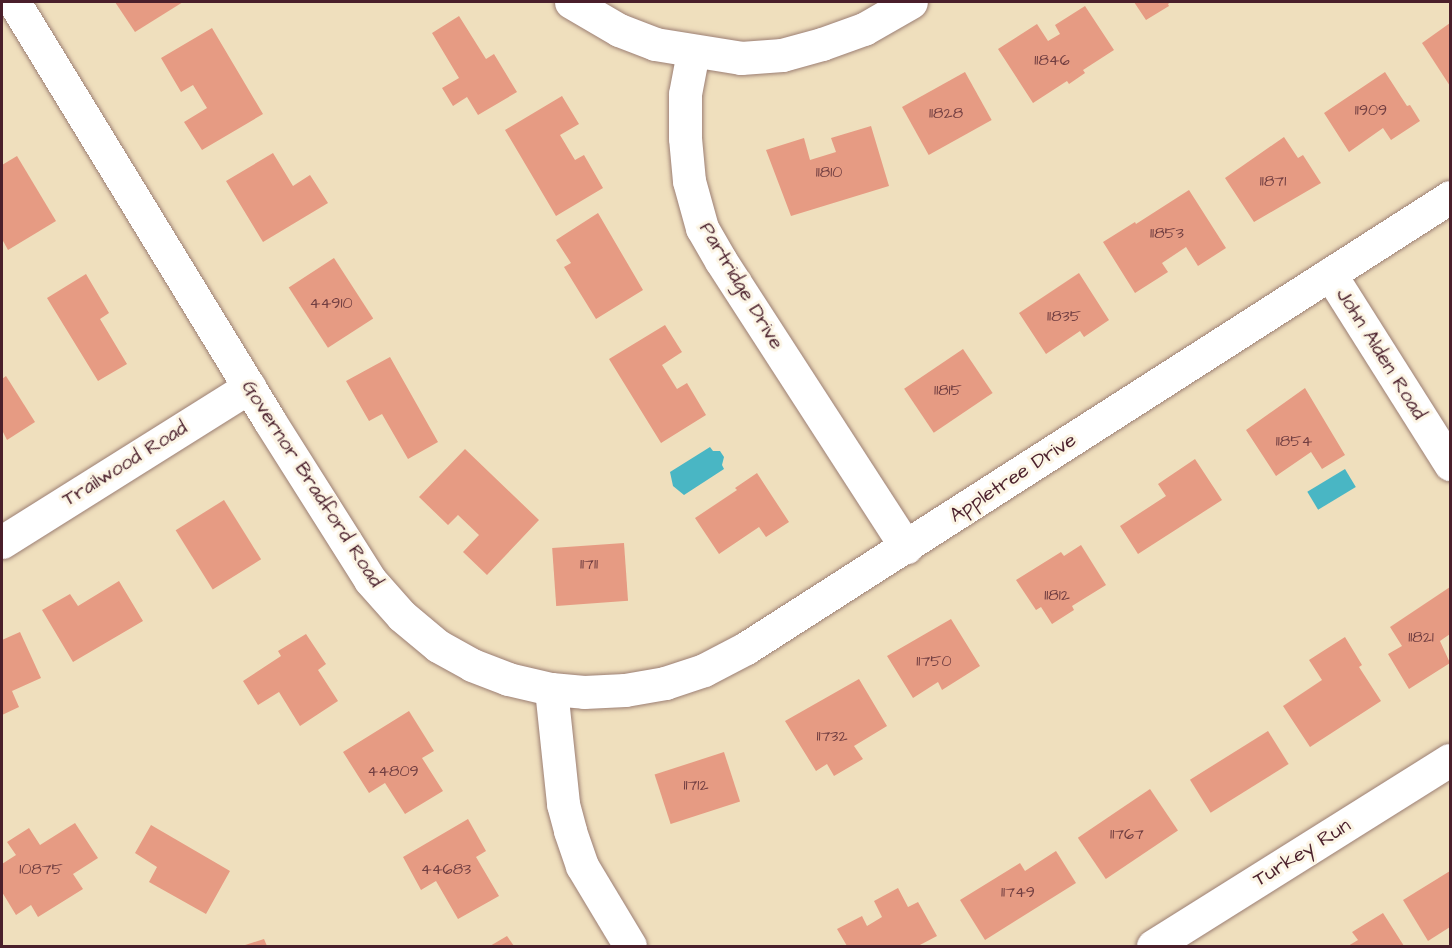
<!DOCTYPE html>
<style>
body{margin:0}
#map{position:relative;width:1452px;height:948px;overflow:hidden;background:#efdfbd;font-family:"Architects Daughter",sans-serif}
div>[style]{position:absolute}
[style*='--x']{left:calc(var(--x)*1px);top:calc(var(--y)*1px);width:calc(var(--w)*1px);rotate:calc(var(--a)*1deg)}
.water>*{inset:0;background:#49b6c4;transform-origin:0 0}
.building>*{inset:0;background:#e69b83;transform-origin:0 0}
.roads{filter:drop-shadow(0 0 2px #9c7f74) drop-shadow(0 0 2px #9c7f74)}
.minor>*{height:33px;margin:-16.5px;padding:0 16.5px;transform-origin:16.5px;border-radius:16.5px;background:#fff}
span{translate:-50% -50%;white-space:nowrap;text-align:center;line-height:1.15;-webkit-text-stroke:6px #fcf5e5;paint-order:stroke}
.number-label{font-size:16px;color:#713e41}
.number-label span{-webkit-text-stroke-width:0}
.street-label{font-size:20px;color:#4a1f2b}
.frame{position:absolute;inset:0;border:3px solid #4a1f2b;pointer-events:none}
</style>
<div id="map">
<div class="water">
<div style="clip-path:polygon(710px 447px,713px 451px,720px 451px,724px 457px,722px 465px,724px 469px,684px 495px,673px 486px,670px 472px)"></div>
<div style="left:1345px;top:469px;width:21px;height:44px;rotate:59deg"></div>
</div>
<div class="building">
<div style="clip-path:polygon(115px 2px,183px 2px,135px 32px)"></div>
<div style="clip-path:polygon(1134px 2px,1171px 2px,1168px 4px,1169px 6px,1146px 20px)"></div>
<div style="clip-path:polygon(1085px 6px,1114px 50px,1083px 70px,1085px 73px,1069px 84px,1067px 81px,1033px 103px,998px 49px,1037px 24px,1048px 41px,1060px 34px,1055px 25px)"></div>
<div style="clip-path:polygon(459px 16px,486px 59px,494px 54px,517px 92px,478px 115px,467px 97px,453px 106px,442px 88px,459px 78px,432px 33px)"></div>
<div style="clip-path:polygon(1450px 23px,1450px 86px,1422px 43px)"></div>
<div style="clip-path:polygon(212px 28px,263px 114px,202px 150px,184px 122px,207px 108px,193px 85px,181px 92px,161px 58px)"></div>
<div style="left:965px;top:72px;width:55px;height:72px;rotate:61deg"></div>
<div style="clip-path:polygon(1385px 72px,1407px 106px,1410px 105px,1420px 121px,1391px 140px,1383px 128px,1349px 152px,1324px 113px)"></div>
<div style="clip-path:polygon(562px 96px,579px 124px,560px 135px,575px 160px,584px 155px,603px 188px,556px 216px,505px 130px)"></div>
<div style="clip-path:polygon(871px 126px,889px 186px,791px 216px,766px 150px,804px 138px,810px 160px,836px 152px,831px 138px)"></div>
<div style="clip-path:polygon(1284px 137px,1298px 158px,1303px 155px,1321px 183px,1254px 222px,1225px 178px)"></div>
<div style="clip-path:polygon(273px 153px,293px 186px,310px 175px,328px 203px,263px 242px,226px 181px)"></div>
<div style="clip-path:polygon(17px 156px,56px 221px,8px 250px,2px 239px,2px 165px)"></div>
<div style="clip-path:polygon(1189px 190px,1226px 248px,1198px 266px,1186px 247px,1162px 263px,1168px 272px,1135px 293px,1103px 242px,1135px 222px,1136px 224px)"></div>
<div style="clip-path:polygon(598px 213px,643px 290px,596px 319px,564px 267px,571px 263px,556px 240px)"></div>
<div style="left:334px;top:258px;width:72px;height:54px;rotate:57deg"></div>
<div style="clip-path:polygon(1079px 273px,1109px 320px,1084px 337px,1080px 331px,1046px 354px,1019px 313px)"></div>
<div style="clip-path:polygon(86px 274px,109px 313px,100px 319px,127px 364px,98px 381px,47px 298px)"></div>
<div style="clip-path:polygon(665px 325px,682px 352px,662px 365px,677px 389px,687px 383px,706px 415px,661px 443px,609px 359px)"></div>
<div style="left:963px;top:349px;width:53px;height:71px;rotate:56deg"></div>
<div style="clip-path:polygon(390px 357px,438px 442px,408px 459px,382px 414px,369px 421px,346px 381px)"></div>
<div style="clip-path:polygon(6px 376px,35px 422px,7px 440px,2px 430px,2px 379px)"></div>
<div style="clip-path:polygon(1305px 388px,1345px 455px,1322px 469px,1311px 452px,1276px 476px,1246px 430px)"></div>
<div style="clip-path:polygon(465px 449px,539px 520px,487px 575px,463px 552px,479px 535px,458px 515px,448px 525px,419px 497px)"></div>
<div style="clip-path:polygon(1195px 459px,1222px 500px,1138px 554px,1120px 526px,1166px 496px,1158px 484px)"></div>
<div style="clip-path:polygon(757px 473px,789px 522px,766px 537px,759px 527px,719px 554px,695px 518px,737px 490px,735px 488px)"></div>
<div style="left:224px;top:500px;width:70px;height:57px;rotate:58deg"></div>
<div style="left:624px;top:543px;width:58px;height:72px;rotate:86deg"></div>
<div style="clip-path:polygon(1081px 545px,1106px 585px,1072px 606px,1074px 610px,1052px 624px,1041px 607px,1036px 610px,1016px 580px,1061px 552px,1064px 556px)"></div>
<div style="clip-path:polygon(119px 581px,143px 621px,73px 662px,42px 610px,70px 594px,78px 606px)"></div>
<div style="clip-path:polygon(1450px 587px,1450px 634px,1440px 641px,1450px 663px,1409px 689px,1388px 654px,1402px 646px,1390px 627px)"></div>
<div style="clip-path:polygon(951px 619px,980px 666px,942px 690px,938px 682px,913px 698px,887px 656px)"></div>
<div style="clip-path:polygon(20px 632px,41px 678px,12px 691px,19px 707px,2px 715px,2px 640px)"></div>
<div style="clip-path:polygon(306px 634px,326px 664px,318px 670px,338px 701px,300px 726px,279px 692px,258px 705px,243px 681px,281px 656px,278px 651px)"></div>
<div style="clip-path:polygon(1345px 637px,1362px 665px,1359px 667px,1381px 701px,1310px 747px,1283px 706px,1322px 680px,1309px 660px)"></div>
<div style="clip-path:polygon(859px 679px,887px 726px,854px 746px,863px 759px,834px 776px,827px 764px,816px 771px,785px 721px)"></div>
<div style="clip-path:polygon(409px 711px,434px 751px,422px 758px,443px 791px,405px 814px,385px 783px,369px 793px,343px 752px)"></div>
<div style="left:1268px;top:731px;width:39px;height:92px;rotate:58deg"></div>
<div style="left:724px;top:752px;width:52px;height:73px;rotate:72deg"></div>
<div style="left:1150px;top:789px;width:50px;height:87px;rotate:56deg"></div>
<div style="clip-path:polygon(468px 819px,486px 851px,476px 857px,499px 896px,458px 919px,436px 881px,421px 890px,403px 857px)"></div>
<div style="clip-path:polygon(75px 823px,98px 858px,73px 874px,83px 889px,38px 917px,31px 905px,16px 915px,2px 892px,2px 864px,16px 855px,7px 842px,29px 828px,40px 845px)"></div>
<div style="clip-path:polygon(151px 825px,230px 871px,206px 914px,149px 882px,157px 867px,135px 853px)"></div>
<div style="clip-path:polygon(1056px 851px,1076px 883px,985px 940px,960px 900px,1020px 863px,1025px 871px)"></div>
<div style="clip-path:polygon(1450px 871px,1450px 927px,1428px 941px,1403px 900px)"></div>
<div style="clip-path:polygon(898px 888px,908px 907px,918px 902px,937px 936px,918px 946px,847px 946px,837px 929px,862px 916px,867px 926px,882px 917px,874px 901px)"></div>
<div style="clip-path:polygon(1383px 913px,1404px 946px,1348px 946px,1358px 940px,1352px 932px)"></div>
<div style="clip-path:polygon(507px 936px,514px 946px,490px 946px)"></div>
<div style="clip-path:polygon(264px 939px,267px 946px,242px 946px)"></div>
</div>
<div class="roads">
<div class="minor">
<div style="--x:14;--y:2;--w:490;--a:58.6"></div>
<div style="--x:269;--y:420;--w:189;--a:57.7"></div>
<div style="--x:370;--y:580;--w:48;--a:48.4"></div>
<div style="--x:402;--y:616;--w:47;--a:39.8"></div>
<div style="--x:438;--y:646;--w:39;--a:29"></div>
<div style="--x:472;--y:665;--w:39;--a:21"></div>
<div style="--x:508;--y:679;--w:44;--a:13.1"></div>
<div style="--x:551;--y:689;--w:116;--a:84"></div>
<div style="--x:563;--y:804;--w:28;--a:75"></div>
<div style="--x:570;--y:831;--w:37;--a:71"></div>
<div style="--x:582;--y:866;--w:93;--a:59"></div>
<div style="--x:571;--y:2;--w:56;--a:30.3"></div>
<div style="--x:619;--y:30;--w:39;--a:21"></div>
<div style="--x:655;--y:44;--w:87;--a:9.2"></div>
<div style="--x:741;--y:58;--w:41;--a:-4.2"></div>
<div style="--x:782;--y:55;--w:41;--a:-15.4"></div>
<div style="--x:822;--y:44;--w:45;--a:-19.7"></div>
<div style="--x:864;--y:29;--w:54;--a:-29.9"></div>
<div style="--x:693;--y:52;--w:43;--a:100.8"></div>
<div style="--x:685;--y:94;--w:44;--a:90"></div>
<div style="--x:685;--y:138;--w:43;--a:84.7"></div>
<div style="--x:689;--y:181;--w:49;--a:74.5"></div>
<div style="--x:702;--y:228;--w:38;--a:60"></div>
<div style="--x:721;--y:261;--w:341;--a:57.1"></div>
<div style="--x:1330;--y:274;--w:225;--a:57.7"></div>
<div style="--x:2;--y:542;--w:292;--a:-32.1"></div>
<div style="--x:551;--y:689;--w:33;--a:5"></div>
<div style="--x:584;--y:692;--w:41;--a:-2.8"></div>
<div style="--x:625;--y:690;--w:41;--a:-9.9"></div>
<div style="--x:665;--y:683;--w:41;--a:-18.4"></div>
<div style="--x:704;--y:670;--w:47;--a:-27.6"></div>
<div style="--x:746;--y:648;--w:836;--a:-32.64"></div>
<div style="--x:1153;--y:946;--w:350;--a:-32.1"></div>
</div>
</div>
<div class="number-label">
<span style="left:1052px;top:60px">11846</span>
<span style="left:1371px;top:110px">11909</span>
<span style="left:946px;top:113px">11828</span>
<span style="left:829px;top:172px">11810</span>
<span style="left:1273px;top:181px">11871</span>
<span style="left:1167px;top:233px">11853</span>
<span style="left:331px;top:303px">44910</span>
<span style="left:1064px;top:316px">11835</span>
<span style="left:948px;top:390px">11815</span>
<span style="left:1294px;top:441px">11854</span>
<span style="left:589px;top:564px">11711</span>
<span style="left:1057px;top:595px">11812</span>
<span style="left:1421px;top:637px">11821</span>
<span style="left:934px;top:661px">11750</span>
<span style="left:832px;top:736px">11732</span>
<span style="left:393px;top:771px">44809</span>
<span style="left:696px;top:785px">11712</span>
<span style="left:1127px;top:834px">11767</span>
<span style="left:41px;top:869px">10875</span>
<span style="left:446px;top:869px">44683</span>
<span style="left:1018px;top:892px">11749</span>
</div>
<div class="street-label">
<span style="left:741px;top:286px;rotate:59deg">Partridge Drive</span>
<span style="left:1381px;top:354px;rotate:58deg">John Alden Road</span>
<span style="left:125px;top:464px;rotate:-32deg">Trailwood Road</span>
<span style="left:1013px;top:478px;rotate:-33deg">Appletree Drive</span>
<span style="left:312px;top:484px;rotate:57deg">Governor Bradford Road</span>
<span style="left:1302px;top:853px;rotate:-32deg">Turkey Run</span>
</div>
<div class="frame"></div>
</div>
